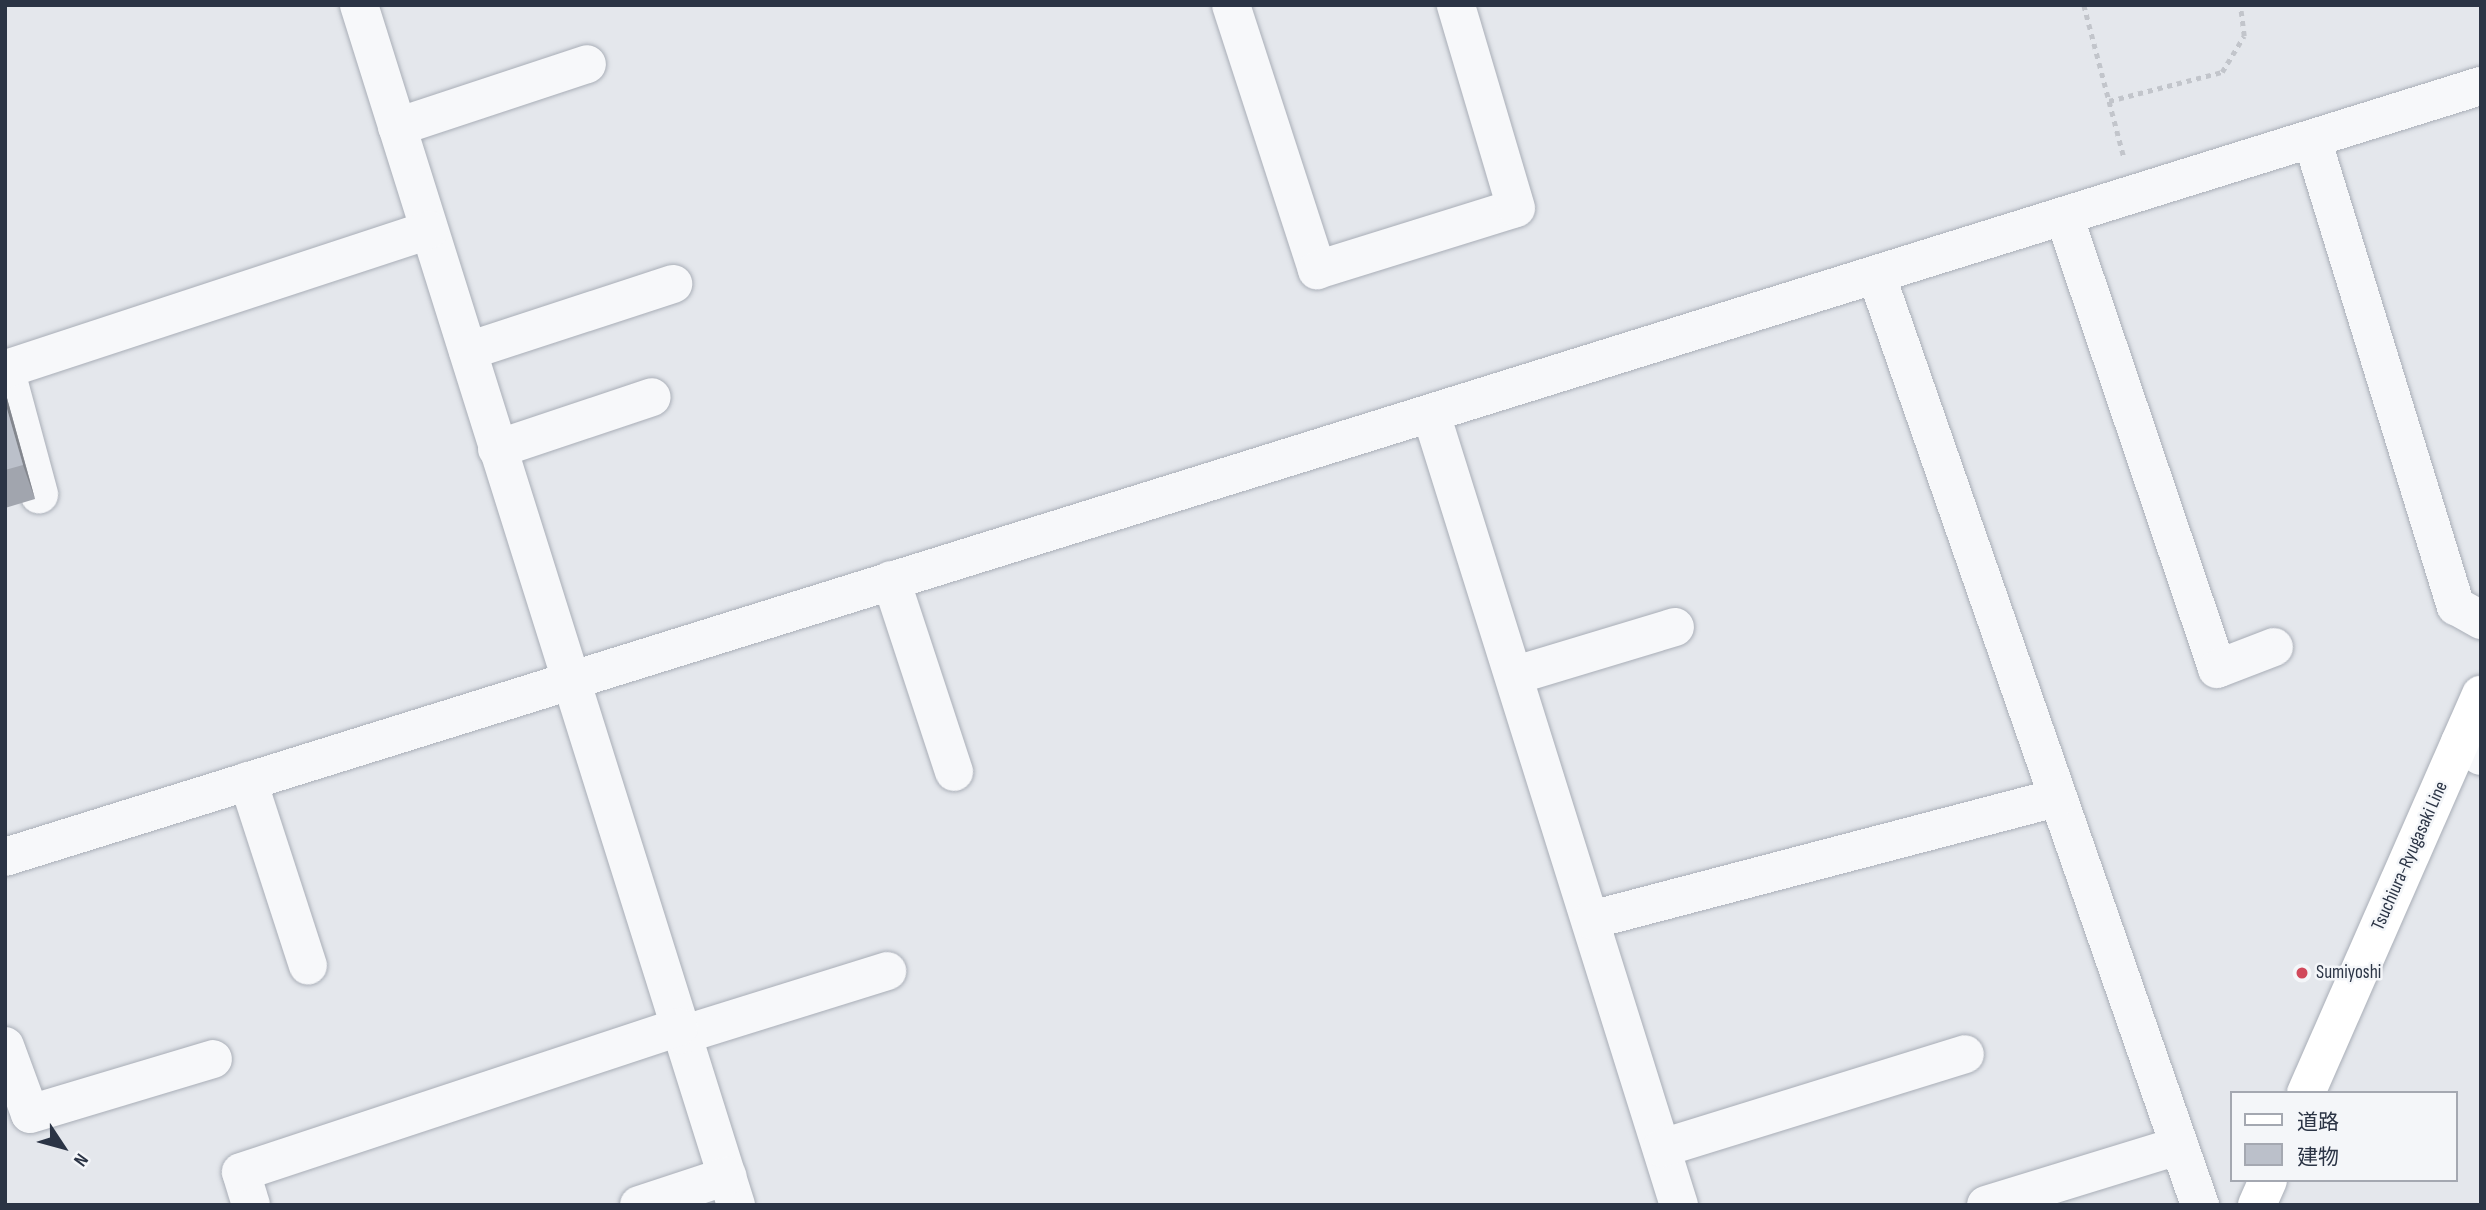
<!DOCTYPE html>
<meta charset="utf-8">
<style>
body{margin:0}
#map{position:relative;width:2486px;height:1210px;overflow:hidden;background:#e4e7ec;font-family:"Sofia Sans Condensed","Noto Sans JP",sans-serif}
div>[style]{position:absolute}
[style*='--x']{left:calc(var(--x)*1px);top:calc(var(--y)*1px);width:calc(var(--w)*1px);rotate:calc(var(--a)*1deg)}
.path>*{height:4.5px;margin-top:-2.25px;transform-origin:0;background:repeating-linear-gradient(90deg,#c2c5cb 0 5px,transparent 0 10px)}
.roads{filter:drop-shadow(0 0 2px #a9aeb7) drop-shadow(0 0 2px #a9aeb7)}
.minor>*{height:38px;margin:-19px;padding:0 19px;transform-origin:19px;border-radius:19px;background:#f7f8fa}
.major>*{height:38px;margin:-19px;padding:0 19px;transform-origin:19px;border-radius:19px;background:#fff}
.wall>*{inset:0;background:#a1a5ae}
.shaded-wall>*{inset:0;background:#83868d}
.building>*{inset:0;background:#bbc0ca}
.dots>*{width:19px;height:19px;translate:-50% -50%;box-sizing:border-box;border:4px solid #f4f6f9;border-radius:50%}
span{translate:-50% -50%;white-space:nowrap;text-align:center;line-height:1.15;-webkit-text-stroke:5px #f4f6f9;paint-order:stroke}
.street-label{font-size:19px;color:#2b3445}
.poi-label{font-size:19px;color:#2b3445}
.left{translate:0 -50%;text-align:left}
.frame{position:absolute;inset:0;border:7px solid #2b3445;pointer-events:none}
.legend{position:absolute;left:2230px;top:1091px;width:228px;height:91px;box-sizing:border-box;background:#f4f6f9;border:2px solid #a4a8b1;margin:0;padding:9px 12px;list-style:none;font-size:21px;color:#2b3445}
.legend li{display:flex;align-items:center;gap:14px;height:35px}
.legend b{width:35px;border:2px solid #a4a8b1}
.north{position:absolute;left:28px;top:1112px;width:70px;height:70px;-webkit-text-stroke:5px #f4f6f9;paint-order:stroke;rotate:126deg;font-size:19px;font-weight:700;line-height:28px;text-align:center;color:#2b3445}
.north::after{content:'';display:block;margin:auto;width:24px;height:32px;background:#2b3445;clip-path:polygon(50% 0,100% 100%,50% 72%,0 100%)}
</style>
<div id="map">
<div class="path">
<div style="--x:2084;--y:5;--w:157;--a:75.3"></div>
<div style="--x:2109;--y:101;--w:117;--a:-14.4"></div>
<div style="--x:2222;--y:72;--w:42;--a:-58.6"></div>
<div style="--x:2244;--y:36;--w:31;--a:-97"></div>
</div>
<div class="roads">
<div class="minor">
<div style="--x:359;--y:5;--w:1258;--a:72.56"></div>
<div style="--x:1231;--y:5;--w:279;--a:72"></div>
<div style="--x:1317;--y:270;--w:208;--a:-17.3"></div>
<div style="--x:1516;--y:208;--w:212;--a:-106.5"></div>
<div style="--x:397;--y:127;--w:200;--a:-18.3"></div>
<div style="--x:2312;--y:139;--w:489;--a:72.9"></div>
<div style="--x:2456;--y:606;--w:29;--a:29"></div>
<div style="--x:2064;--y:216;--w:478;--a:71.3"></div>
<div style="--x:2217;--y:669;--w:61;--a:-21.1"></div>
<div style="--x:1877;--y:277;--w:983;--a:70.81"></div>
<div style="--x:468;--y:351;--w:216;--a:-18.1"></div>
<div style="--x:5;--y:368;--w:131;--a:74.9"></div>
<div style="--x:6;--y:369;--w:445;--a:-18.2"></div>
<div style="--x:1432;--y:417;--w:826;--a:72.6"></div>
<div style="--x:497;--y:449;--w:163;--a:-18.5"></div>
<div style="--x:891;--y:580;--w:202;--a:71.8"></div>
<div style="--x:1516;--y:675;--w:166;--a:-16.8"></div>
<div style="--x:2460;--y:742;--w:25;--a:34"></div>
<div style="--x:248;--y:781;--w:194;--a:72"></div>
<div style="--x:5;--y:857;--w:2593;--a:-17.3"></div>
<div style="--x:1591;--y:920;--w:482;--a:-14.7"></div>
<div style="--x:682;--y:1035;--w:215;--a:-17.3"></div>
<div style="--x:5;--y:1046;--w:72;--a:69.8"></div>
<div style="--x:30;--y:1114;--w:191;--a:-16.7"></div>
<div style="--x:1662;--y:1148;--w:317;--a:-17.2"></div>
<div style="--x:251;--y:1205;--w:34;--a:-107"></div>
<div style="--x:241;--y:1172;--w:461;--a:-18.3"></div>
<div style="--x:639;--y:1205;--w:93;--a:-18.2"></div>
<div style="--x:1986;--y:1205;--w:197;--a:-17.1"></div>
</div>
<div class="major">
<div style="--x:2306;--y:1093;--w:435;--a:-66.3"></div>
<div style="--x:2257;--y:1205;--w:27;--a:-66"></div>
</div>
</div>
<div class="wall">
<div style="clip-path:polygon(5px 391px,35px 499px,5px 508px)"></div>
</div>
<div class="shaded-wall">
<div style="clip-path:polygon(5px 391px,35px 499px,23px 465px,5px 402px)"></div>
</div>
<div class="building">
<div style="clip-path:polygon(5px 402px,23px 465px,5px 470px)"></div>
</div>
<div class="dots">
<div style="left:2302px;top:973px;background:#d1495b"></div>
</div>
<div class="street-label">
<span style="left:2410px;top:856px;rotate:-66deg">Tsuchiura-Ryugasaki Line</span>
</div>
<div class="poi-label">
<span class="left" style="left:2316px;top:973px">Sumiyoshi</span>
</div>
<div class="frame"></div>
<ul class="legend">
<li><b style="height:9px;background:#fff"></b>道路</li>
<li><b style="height:19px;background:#bbc0ca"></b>建物</li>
</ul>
<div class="north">N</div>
</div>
